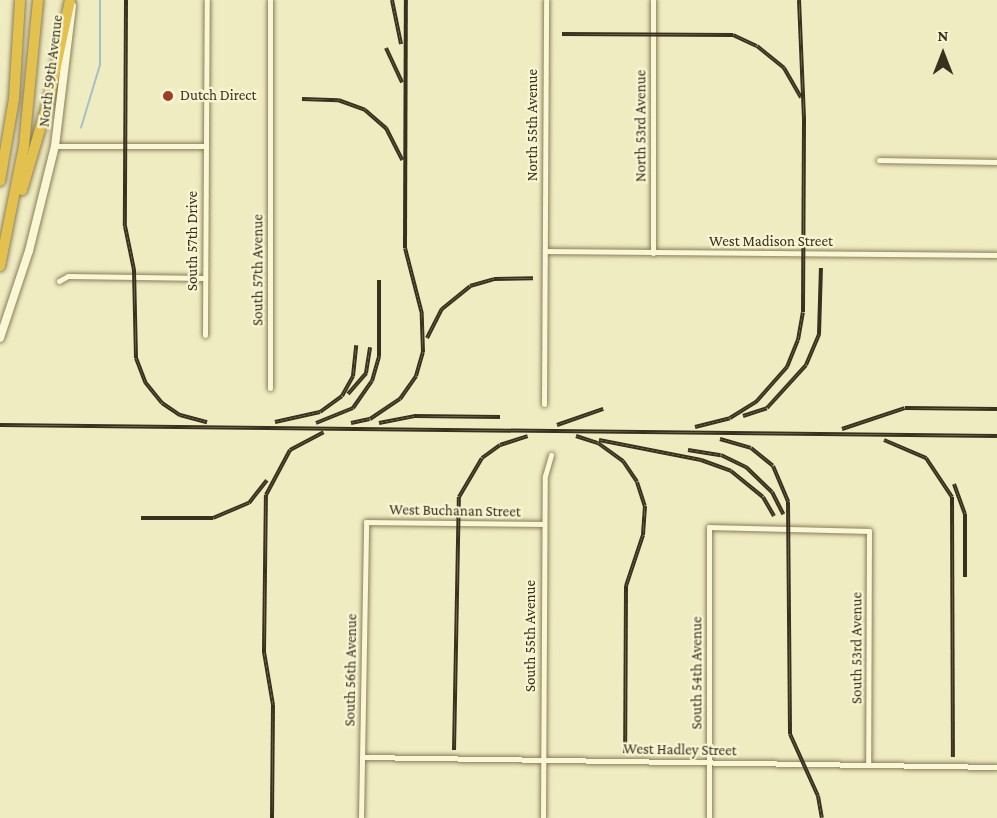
<!DOCTYPE html>
<style>
body{margin:0}
#map{position:relative;width:997px;height:818px;overflow:hidden;background:#f0ecc2;font-family:"Crimson Pro",serif}
div>[style]{position:absolute}
[style*='--x']{left:calc(var(--x)*1px);top:calc(var(--y)*1px);width:calc(var(--w)*1px);rotate:calc(var(--a)*1deg)}
.stream>*{height:1.5px;margin:-0.75px;padding:0 0.75px;transform-origin:0.75px;border-radius:0.75px;background:#a5c2c0}
.roads{filter:drop-shadow(0 0 2px #8a7d58) drop-shadow(0 0 2px #8a7d58)}
.minor>*{height:5px;margin:-2.5px;padding:0 2.5px;transform-origin:2.5px;border-radius:2.5px;background:#faf7d6}
.secondary>*{height:8px;margin:-4px;padding:0 4px;transform-origin:4px;border-radius:4px;background:#faf7d6}
.motorway>*{height:10px;margin:-5px;padding:0 5px;transform-origin:5px;border-radius:5px;background:#e2c14f}
.rail>*{height:4px;margin-top:-2px;transform-origin:0;background:repeating-linear-gradient(90deg,#f7f4d2 0 4.5px,#39311d 0 9px);box-sizing:border-box;border-block:2px solid #39311d}
.dots>*{width:16px;height:16px;translate:-50% -50%;box-sizing:border-box;border:3px solid #f7f4d2;border-radius:50%}
span{translate:-50% -50%;white-space:nowrap;text-align:center;line-height:1.15;-webkit-text-stroke:4.5px #f7f4d2;paint-order:stroke}
.street-label{font-size:15px;color:#39311d}
.poi-label{font-size:15px;color:#39311d}
.left{translate:0 -50%;text-align:left}
.north{position:absolute;left:913px;top:24px;width:60px;height:60px;-webkit-text-stroke:4px #f7f4d2;paint-order:stroke;rotate:0deg;font-size:16px;font-weight:700;line-height:24px;text-align:center;color:#39311d}
.north::after{content:'';display:block;margin:auto;width:21px;height:27px;background:#39311d;clip-path:polygon(50% 0,100% 100%,50% 72%,0 100%)}
</style>
<div id="map">
<div class="stream">
<div style="--x:81;--y:128;--w:66;--a:-73.2"></div>
<div style="--x:100;--y:65;--w:65;--a:-90"></div>
</div>
<div class="roads">
<div class="minor">
<div style="--x:270;--y:0;--w:388;--a:90"></div>
<div style="--x:55;--y:146;--w:151;--a:0"></div>
<div style="--x:879;--y:160;--w:118;--a:1"></div>
<div style="--x:545;--y:251;--w:452;--a:0.5"></div>
<div style="--x:653;--y:253;--w:253;--a:-90"></div>
<div style="--x:59;--y:281;--w:10;--a:-29"></div>
<div style="--x:68;--y:276;--w:137;--a:0.8"></div>
<div style="--x:205;--y:335;--w:335;--a:-89.7"></div>
<div style="--x:544;--y:404;--w:404;--a:-89.7"></div>
<div style="--x:362;--y:757;--w:635;--a:0.9"></div>
<div style="--x:361;--y:818;--w:296;--a:-89"></div>
<div style="--x:366;--y:522;--w:178;--a:0.6"></div>
<div style="--x:543;--y:818;--w:342;--a:-89.7"></div>
<div style="--x:545;--y:476;--w:22;--a:-74"></div>
<div style="--x:709;--y:818;--w:291;--a:-90"></div>
<div style="--x:709;--y:527;--w:160;--a:1.4"></div>
<div style="--x:869;--y:531;--w:234;--a:90.2"></div>
</div>
<div class="secondary">
<div style="--x:0;--y:338;--w:92;--a:-71.6"></div>
<div style="--x:29;--y:251;--w:108;--a:-76.1"></div>
<div style="--x:55;--y:146;--w:141;--a:-83.1"></div>
</div>
<div class="motorway">
<div style="--x:0;--y:181;--w:83;--a:-80.3"></div>
<div style="--x:14;--y:99;--w:99;--a:-86.5"></div>
<div style="--x:22;--y:190;--w:95;--a:-73.5"></div>
<div style="--x:49;--y:99;--w:101;--a:-78"></div>
<div style="--x:0;--y:266;--w:122;--a:-78.7"></div>
<div style="--x:24;--y:146;--w:147;--a:-84.5"></div>
</div>
</div>
<div class="rail">
<div style="--x:126;--y:0;--w:226;--a:90.3"></div>
<div style="--x:125;--y:226;--w:45;--a:78.4"></div>
<div style="--x:134;--y:270;--w:88;--a:88.7"></div>
<div style="--x:136;--y:358;--w:26;--a:69"></div>
<div style="--x:145;--y:382;--w:27;--a:51"></div>
<div style="--x:162;--y:403;--w:22;--a:34"></div>
<div style="--x:180;--y:415;--w:28;--a:15"></div>
<div style="--x:392;--y:0;--w:45;--a:78.4"></div>
<div style="--x:562;--y:34;--w:171;--a:0.3"></div>
<div style="--x:733;--y:35;--w:26;--a:25"></div>
<div style="--x:757;--y:46;--w:35;--a:39"></div>
<div style="--x:784;--y:68;--w:34;--a:60"></div>
<div style="--x:386;--y:48;--w:38;--a:65"></div>
<div style="--x:302;--y:99;--w:36;--a:2"></div>
<div style="--x:338;--y:100;--w:29;--a:20"></div>
<div style="--x:365;--y:110;--w:28;--a:41"></div>
<div style="--x:386;--y:128;--w:36;--a:63"></div>
<div style="--x:427;--y:338;--w:33;--a:-63"></div>
<div style="--x:442;--y:309;--w:36;--a:-39"></div>
<div style="--x:470;--y:286;--w:25;--a:-16"></div>
<div style="--x:494;--y:279;--w:39;--a:-1"></div>
<div style="--x:348;--y:394;--w:28;--a:-49"></div>
<div style="--x:366;--y:373;--w:26;--a:-81"></div>
<div style="--x:743;--y:416;--w:25;--a:-18"></div>
<div style="--x:767;--y:408;--w:58;--a:-47.8"></div>
<div style="--x:806;--y:365;--w:34;--a:-67"></div>
<div style="--x:819;--y:334;--w:66;--a:-88.3"></div>
<div style="--x:275;--y:422;--w:46;--a:-12.5"></div>
<div style="--x:320;--y:412;--w:27;--a:-36"></div>
<div style="--x:342;--y:396;--w:23;--a:-61"></div>
<div style="--x:353;--y:376;--w:31;--a:-84"></div>
<div style="--x:316;--y:423;--w:40;--a:-22"></div>
<div style="--x:353;--y:408;--w:33;--a:-55"></div>
<div style="--x:372;--y:381;--w:26;--a:-74"></div>
<div style="--x:379;--y:356;--w:76;--a:-90"></div>
<div style="--x:351;--y:423;--w:19;--a:-12"></div>
<div style="--x:370;--y:419;--w:36;--a:-34"></div>
<div style="--x:400;--y:399;--w:28;--a:-55"></div>
<div style="--x:416;--y:376;--w:25;--a:-74"></div>
<div style="--x:423;--y:352;--w:38;--a:-92"></div>
<div style="--x:422;--y:314;--w:68;--a:-104.4"></div>
<div style="--x:405;--y:248;--w:248;--a:-89.8"></div>
<div style="--x:379;--y:423;--w:36;--a:-11"></div>
<div style="--x:414;--y:416;--w:86;--a:0.7"></div>
<div style="--x:0;--y:425;--w:997;--a:0.63"></div>
<div style="--x:557;--y:425;--w:49;--a:-19.2"></div>
<div style="--x:695;--y:427;--w:36;--a:-14"></div>
<div style="--x:730;--y:418;--w:31;--a:-32"></div>
<div style="--x:756;--y:402;--w:47;--a:-48.5"></div>
<div style="--x:787;--y:367;--w:29;--a:-68"></div>
<div style="--x:798;--y:340;--w:28;--a:-80"></div>
<div style="--x:803;--y:312;--w:193;--a:-89.7"></div>
<div style="--x:804;--y:119;--w:119;--a:-92.4"></div>
<div style="--x:842;--y:429;--w:66;--a:-18.4"></div>
<div style="--x:905;--y:408;--w:92;--a:0.6"></div>
<div style="--x:576;--y:436;--w:23;--a:18"></div>
<div style="--x:598;--y:443;--w:31;--a:36"></div>
<div style="--x:623;--y:461;--w:25;--a:56"></div>
<div style="--x:637;--y:482;--w:25;--a:72"></div>
<div style="--x:645;--y:506;--w:29;--a:94"></div>
<div style="--x:643;--y:535;--w:54;--a:108.4"></div>
<div style="--x:626;--y:586;--w:167;--a:90.3"></div>
<div style="--x:720;--y:439;--w:32;--a:16"></div>
<div style="--x:751;--y:448;--w:28;--a:39"></div>
<div style="--x:773;--y:466;--w:39;--a:67"></div>
<div style="--x:788;--y:502;--w:232;--a:89.5"></div>
<div style="--x:790;--y:734;--w:68;--a:65.7"></div>
<div style="--x:818;--y:796;--w:22;--a:80"></div>
<div style="--x:599;--y:440;--w:104;--a:11.1"></div>
<div style="--x:701;--y:460;--w:32;--a:20"></div>
<div style="--x:731;--y:471;--w:41;--a:39.1"></div>
<div style="--x:763;--y:497;--w:22;--a:60"></div>
<div style="--x:884;--y:440;--w:46;--a:23.2"></div>
<div style="--x:926;--y:458;--w:47;--a:56.3"></div>
<div style="--x:952;--y:497;--w:260;--a:89.8"></div>
<div style="--x:688;--y:450;--w:33;--a:9"></div>
<div style="--x:721;--y:455;--w:28;--a:26"></div>
<div style="--x:746;--y:467;--w:36;--a:44"></div>
<div style="--x:772;--y:492;--w:25;--a:63"></div>
<div style="--x:954;--y:484;--w:32;--a:70"></div>
<div style="--x:965;--y:514;--w:63;--a:90"></div>
<div style="--x:141;--y:518;--w:72;--a:0"></div>
<div style="--x:213;--y:518;--w:39;--a:-23"></div>
<div style="--x:249;--y:503;--w:29;--a:-52"></div>
<div style="--x:454;--y:750;--w:253;--a:-88.9"></div>
<div style="--x:459;--y:497;--w:45;--a:-59.5"></div>
<div style="--x:482;--y:458;--w:22;--a:-36"></div>
<div style="--x:500;--y:445;--w:29;--a:-18"></div>
<div style="--x:272;--y:818;--w:113;--a:-89.5"></div>
<div style="--x:273;--y:705;--w:54;--a:-99.6"></div>
<div style="--x:264;--y:652;--w:157;--a:-89.3"></div>
<div style="--x:266;--y:495;--w:51;--a:-61.9"></div>
<div style="--x:290;--y:450;--w:38;--a:-28"></div>
</div>
<div class="dots">
<div style="left:168px;top:96px;background:#9c3e26"></div>
</div>
<div class="street-label">
<span style="left:51px;top:71px;rotate:-83deg">North 59th Avenue</span>
<span style="left:533px;top:125px;rotate:-90deg">North 55th Avenue</span>
<span style="left:641px;top:126px;rotate:-90deg">North 53rd Avenue</span>
<span style="left:193px;top:241px;rotate:-90deg">South 57th Drive</span>
<span style="left:771px;top:242px">West Madison Street</span>
<span style="left:258px;top:270px;rotate:-90deg">South 57th Avenue</span>
<span style="left:455px;top:511px;rotate:1deg">West Buchanan Street</span>
<span style="left:531px;top:636px;rotate:-90deg">South 55th Avenue</span>
<span style="left:857px;top:648px;rotate:-90deg">South 53rd Avenue</span>
<span style="left:351px;top:670px;rotate:-89deg">South 56th Avenue</span>
<span style="left:697px;top:673px;rotate:-90deg">South 54th Avenue</span>
<span style="left:680px;top:750px;rotate:1deg">West Hadley Street</span>
</div>
<div class="poi-label">
<span class="left" style="left:180px;top:96px">Dutch Direct</span>
</div>
<div class="north">N</div>
</div>
